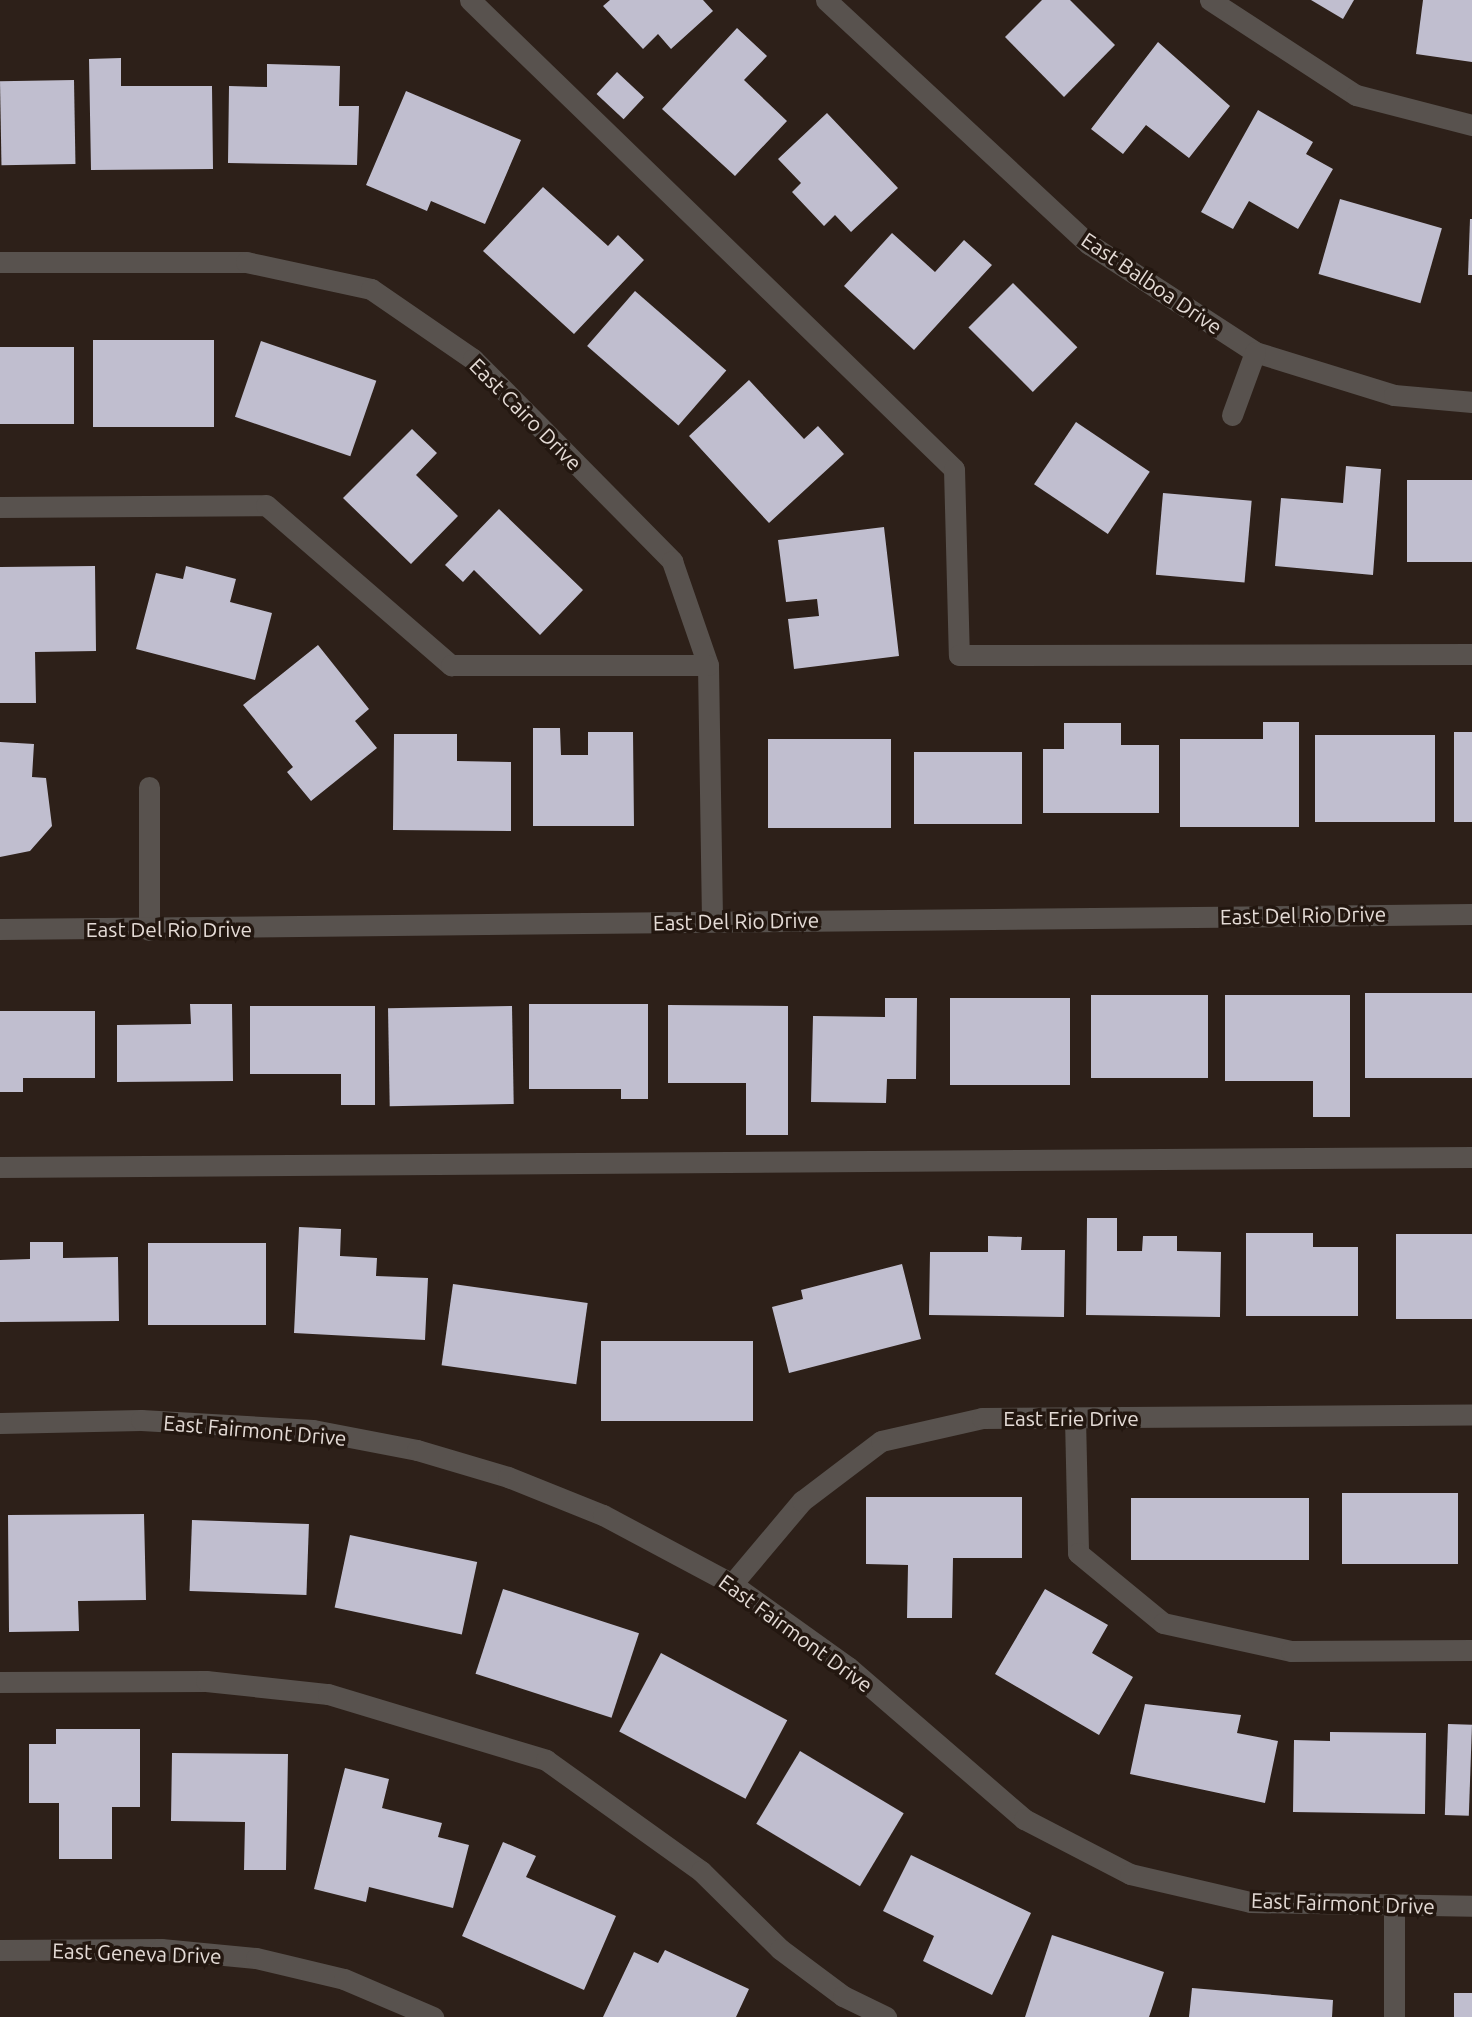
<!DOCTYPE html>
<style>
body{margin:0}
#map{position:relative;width:1472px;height:2017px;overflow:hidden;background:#2d2019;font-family:Ubuntu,sans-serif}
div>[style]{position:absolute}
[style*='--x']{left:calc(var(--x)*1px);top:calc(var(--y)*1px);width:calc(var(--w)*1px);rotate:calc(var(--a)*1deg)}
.building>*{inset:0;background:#c0becf;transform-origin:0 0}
.minor>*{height:21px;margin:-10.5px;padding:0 10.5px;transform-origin:10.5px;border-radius:10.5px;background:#58524e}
span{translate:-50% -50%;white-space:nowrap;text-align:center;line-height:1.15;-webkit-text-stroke:7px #231710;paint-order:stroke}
.street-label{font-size:21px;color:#e4dbd6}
</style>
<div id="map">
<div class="building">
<div style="clip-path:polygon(610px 0,703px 0,713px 11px,671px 49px,658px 34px,643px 49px,603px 6px)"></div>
<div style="clip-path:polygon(1042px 0,1070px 0,1115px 45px,1064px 97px,1005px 37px)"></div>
<div style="clip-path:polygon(1311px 0,1354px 0,1343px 19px)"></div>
<div style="clip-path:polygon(1423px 0,1472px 0,1472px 62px,1416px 54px)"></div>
<div style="clip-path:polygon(737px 28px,767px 56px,744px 80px,787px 121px,735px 176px,662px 109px)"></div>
<div style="clip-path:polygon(1158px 42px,1230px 106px,1189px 158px,1146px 125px,1123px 154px,1091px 129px)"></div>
<div style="clip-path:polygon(121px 58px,121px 86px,212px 86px,213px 169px,91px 170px,89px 59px)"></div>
<div style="clip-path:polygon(267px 64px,340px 66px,339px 106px,359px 106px,357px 165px,228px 163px,229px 86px,267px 87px)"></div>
<div style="left:617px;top:72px;width:37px;height:30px;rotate:43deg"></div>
<div style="left:74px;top:80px;width:84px;height:74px;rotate:89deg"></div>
<div style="clip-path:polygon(406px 91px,521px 140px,485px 224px,431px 201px,427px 211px,366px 185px)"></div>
<div style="clip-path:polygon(1258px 110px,1313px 142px,1306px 154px,1333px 169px,1298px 229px,1249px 201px,1233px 229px,1201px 212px)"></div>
<div style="clip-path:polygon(827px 113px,898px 188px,851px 232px,835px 215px,824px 226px,792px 192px,801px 183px,778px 159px)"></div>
<div style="clip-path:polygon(543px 187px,608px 246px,618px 235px,644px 260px,574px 334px,483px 251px)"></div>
<div style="left:1340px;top:199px;width:106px;height:78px;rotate:16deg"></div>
<div style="clip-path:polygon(1470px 219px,1472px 219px,1472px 275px,1468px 275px)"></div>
<div style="clip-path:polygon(892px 233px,935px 272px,964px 240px,992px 265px,914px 350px,844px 286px)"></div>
<div style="left:1013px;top:283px;width:91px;height:63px;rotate:45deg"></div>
<div style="left:635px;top:291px;width:121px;height:73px;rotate:41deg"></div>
<div style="left:93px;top:340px;width:121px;height:87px"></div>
<div style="left:261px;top:341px;width:122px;height:80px;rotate:19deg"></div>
<div style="left:0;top:347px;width:74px;height:77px"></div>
<div style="clip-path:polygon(749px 380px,804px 439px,818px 426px,844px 454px,769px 523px,689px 436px)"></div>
<div style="left:1076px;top:422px;width:89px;height:75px;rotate:34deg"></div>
<div style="clip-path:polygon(412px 429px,437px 453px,416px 475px,458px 516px,411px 564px,343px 498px)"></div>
<div style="clip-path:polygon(1346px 466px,1381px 469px,1373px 575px,1275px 566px,1281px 498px,1343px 503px)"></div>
<div style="left:1407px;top:480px;width:65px;height:82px"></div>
<div style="left:1163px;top:493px;width:89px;height:82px;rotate:5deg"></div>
<div style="clip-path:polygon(499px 509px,583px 590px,540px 635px,474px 570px,463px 582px,445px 565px)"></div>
<div style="clip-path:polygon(884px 527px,899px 656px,794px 669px,788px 619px,819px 616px,817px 599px,786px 602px,778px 540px)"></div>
<div style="clip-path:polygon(95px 566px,96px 651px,35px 652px,36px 703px,0 703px,0 567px)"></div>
<div style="clip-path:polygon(186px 566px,236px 579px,230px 602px,272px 613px,255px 680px,136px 649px,156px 573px,183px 579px)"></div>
<div style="clip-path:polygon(318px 645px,369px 709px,355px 721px,377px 748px,311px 801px,287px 772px,293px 767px,243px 705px)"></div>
<div style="clip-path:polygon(1263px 722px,1299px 722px,1299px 827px,1180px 827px,1180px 739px,1263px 739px)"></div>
<div style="clip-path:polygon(1064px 723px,1121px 723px,1121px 745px,1159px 745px,1159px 813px,1043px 813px,1043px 749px,1064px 749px)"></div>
<div style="clip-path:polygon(533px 728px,560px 728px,561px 755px,588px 755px,588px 732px,633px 732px,634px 826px,533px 826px)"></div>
<div style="left:1454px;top:732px;width:18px;height:90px"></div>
<div style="clip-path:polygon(394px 734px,457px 734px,457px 761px,511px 762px,511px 831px,393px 830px)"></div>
<div style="left:1315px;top:735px;width:120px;height:87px"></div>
<div style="left:768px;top:739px;width:123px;height:89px"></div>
<div style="clip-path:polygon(0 742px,34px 744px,32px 777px,46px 778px,52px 826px,30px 851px,0 857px)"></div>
<div style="left:914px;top:752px;width:108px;height:72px"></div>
<div style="left:1365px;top:993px;width:107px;height:85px"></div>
<div style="left:1091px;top:995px;width:117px;height:83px"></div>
<div style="clip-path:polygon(1225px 995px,1350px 995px,1350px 1117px,1313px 1117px,1313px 1081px,1225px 1081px)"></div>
<div style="clip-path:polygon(885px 998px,917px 998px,916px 1079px,887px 1079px,886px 1103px,811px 1102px,813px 1016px,885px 1017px)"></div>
<div style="left:950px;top:998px;width:120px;height:87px"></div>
<div style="clip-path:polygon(190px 1004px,232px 1004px,233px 1081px,117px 1082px,117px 1025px,191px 1024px)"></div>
<div style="clip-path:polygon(529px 1004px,648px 1004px,648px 1099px,621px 1099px,621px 1089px,529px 1089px)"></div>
<div style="clip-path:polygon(668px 1005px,788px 1006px,788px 1135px,746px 1135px,746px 1083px,668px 1083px)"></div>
<div style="clip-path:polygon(250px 1006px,375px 1006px,375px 1105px,341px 1105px,341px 1074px,250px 1074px)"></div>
<div style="left:512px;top:1006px;width:98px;height:124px;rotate:89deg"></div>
<div style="clip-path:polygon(0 1011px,95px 1011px,95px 1078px,23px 1078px,23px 1092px,0 1092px)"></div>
<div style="clip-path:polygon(1087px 1218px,1117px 1218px,1117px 1251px,1142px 1251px,1143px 1236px,1177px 1236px,1177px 1251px,1221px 1252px,1220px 1317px,1086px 1315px)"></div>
<div style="clip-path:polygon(299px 1227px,341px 1229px,340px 1256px,377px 1258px,376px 1276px,428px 1278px,425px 1340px,294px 1333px)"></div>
<div style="clip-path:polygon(1246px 1233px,1313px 1233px,1313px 1247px,1358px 1247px,1358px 1316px,1246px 1316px)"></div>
<div style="left:1396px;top:1234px;width:76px;height:85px"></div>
<div style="clip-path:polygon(988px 1236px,1022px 1237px,1021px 1250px,1065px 1250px,1064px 1317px,929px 1315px,930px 1252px,988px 1252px)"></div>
<div style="clip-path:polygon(30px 1242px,63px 1242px,63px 1258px,118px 1257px,119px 1321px,0 1322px,0 1260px,30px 1259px)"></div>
<div style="left:148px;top:1243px;width:118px;height:82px"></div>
<div style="clip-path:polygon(902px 1264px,921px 1339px,789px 1373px,772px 1307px,803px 1299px,801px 1290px)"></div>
<div style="left:453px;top:1284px;width:136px;height:82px;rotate:8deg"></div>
<div style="left:601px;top:1341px;width:152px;height:80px"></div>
<div style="left:1342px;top:1493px;width:116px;height:71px"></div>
<div style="clip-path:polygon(866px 1497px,1022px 1497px,1022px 1558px,953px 1558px,952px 1618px,907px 1618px,908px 1565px,866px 1564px)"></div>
<div style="left:1131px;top:1498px;width:178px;height:62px"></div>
<div style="clip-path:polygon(144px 1514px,146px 1600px,78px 1601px,79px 1631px,9px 1632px,8px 1515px)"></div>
<div style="left:192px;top:1520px;width:117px;height:71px;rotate:2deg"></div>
<div style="left:350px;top:1535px;width:130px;height:74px;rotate:12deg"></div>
<div style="left:503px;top:1589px;width:143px;height:89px;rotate:18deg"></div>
<div style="clip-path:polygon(1045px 1589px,1108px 1625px,1092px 1653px,1133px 1677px,1099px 1735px,995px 1674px)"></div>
<div style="left:661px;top:1653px;width:143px;height:89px;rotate:28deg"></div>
<div style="clip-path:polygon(1145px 1704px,1241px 1715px,1237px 1733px,1278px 1741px,1265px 1803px,1130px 1774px)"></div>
<div style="left:1448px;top:1724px;width:24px;height:91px;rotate:2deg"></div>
<div style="clip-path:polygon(56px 1729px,140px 1729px,140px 1807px,112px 1807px,112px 1859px,59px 1859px,59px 1803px,29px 1803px,29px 1744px,56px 1744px)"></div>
<div style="clip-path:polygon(1330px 1732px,1426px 1733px,1425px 1814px,1293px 1812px,1294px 1740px,1330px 1741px)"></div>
<div style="left:800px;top:1751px;width:121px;height:85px;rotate:31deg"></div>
<div style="clip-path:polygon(172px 1753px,288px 1754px,286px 1870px,244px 1870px,245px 1822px,171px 1821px)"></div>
<div style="clip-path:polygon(345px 1768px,389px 1779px,382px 1808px,442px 1823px,438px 1837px,469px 1845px,453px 1908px,369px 1887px,366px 1902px,314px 1889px)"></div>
<div style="clip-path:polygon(503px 1842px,536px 1856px,526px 1877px,616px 1916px,584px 1990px,462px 1936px)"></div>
<div style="clip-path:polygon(911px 1855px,1031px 1913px,992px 1995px,923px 1961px,934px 1936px,883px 1911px)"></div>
<div style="clip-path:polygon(1052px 1935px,1164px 1972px,1149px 2017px,1025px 2017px)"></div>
<div style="clip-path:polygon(665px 1950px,749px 1989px,736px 2017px,603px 2017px,634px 1952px,658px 1963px)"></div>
<div style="clip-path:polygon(1192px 1988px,1333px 2000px,1332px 2017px,1189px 2017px)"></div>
<div style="left:1454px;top:1993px;width:18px;height:24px"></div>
</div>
<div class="minor">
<div style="--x:470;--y:0;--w:674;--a:44.1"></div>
<div style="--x:954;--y:469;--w:186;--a:88.5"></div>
<div style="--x:959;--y:655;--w:513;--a:-0.11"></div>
<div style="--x:826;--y:0;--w:359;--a:42.9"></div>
<div style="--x:1089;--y:244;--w:198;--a:33"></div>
<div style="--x:1255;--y:352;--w:145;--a:17.2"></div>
<div style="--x:1394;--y:395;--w:78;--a:5.1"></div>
<div style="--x:1210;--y:0;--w:174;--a:33.1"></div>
<div style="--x:1356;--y:95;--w:120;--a:14.5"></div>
<div style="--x:0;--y:262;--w:246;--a:0"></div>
<div style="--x:246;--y:262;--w:128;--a:12.2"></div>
<div style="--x:371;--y:289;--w:124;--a:34.5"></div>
<div style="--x:473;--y:359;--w:284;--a:45.4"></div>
<div style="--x:672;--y:561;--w:110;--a:70.9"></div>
<div style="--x:708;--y:665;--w:256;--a:89.1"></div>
<div style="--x:1232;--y:415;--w:67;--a:-69.9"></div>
<div style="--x:0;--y:507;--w:266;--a:-0.4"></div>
<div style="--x:266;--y:505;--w:245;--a:40.9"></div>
<div style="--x:451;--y:665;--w:257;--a:0"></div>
<div style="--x:149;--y:787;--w:143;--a:90"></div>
<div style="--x:0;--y:929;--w:1472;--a:-0.58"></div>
<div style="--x:0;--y:1167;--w:1472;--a:-0.39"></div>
<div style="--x:1075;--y:1418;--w:135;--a:88.7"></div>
<div style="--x:1078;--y:1553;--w:110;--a:39.5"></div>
<div style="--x:1163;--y:1623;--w:131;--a:12.3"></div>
<div style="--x:1291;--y:1651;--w:181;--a:-0.3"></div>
<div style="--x:0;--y:1423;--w:141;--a:-1.2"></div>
<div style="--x:141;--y:1420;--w:172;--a:3.3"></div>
<div style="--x:313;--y:1430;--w:106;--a:10.9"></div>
<div style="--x:417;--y:1450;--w:95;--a:16.5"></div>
<div style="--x:508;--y:1477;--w:102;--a:21.8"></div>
<div style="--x:603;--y:1515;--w:146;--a:28.1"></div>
<div style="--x:732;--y:1584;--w:143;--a:35.6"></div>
<div style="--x:848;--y:1667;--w:233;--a:40.8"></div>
<div style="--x:1024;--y:1819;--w:119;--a:27.4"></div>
<div style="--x:1130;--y:1874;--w:123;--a:13.1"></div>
<div style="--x:1250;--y:1902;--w:222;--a:1"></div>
<div style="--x:732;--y:1584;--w:109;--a:-49.9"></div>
<div style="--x:802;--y:1501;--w:99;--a:-37.2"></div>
<div style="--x:881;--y:1441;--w:104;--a:-12.8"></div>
<div style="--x:982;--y:1418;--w:490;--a:-0.4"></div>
<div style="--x:0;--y:1682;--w:206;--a:-0.3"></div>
<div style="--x:206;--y:1681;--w:123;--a:6.1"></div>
<div style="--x:328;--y:1694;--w:228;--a:16.8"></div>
<div style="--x:546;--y:1760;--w:191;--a:35.6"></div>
<div style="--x:701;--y:1871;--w:111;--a:44.6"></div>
<div style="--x:780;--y:1949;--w:79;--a:36.7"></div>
<div style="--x:843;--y:1996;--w:48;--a:26"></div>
<div style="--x:1394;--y:1907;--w:110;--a:90"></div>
<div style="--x:0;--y:1950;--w:161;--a:-0.4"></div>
<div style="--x:161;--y:1949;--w:95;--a:5.4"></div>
<div style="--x:256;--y:1958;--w:90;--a:13.4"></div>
<div style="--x:344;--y:1979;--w:97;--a:23.1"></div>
</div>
<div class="street-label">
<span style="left:1152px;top:283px;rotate:34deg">East Balboa Drive</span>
<span style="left:526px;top:414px;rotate:45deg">East Cairo Drive</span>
<span style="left:1303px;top:915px;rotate:-1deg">East Del Rio Drive</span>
<span style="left:736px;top:921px;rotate:-1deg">East Del Rio Drive</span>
<span style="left:169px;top:929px">East Del Rio Drive</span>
<span style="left:1071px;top:1418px">East Erie Drive</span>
<span style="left:255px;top:1430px;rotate:5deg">East Fairmont Drive</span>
<span style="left:796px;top:1633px;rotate:36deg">East Fairmont Drive</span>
<span style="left:1343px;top:1903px;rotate:2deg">East Fairmont Drive</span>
<span style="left:137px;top:1953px;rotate:2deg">East Geneva Drive</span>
</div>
</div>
